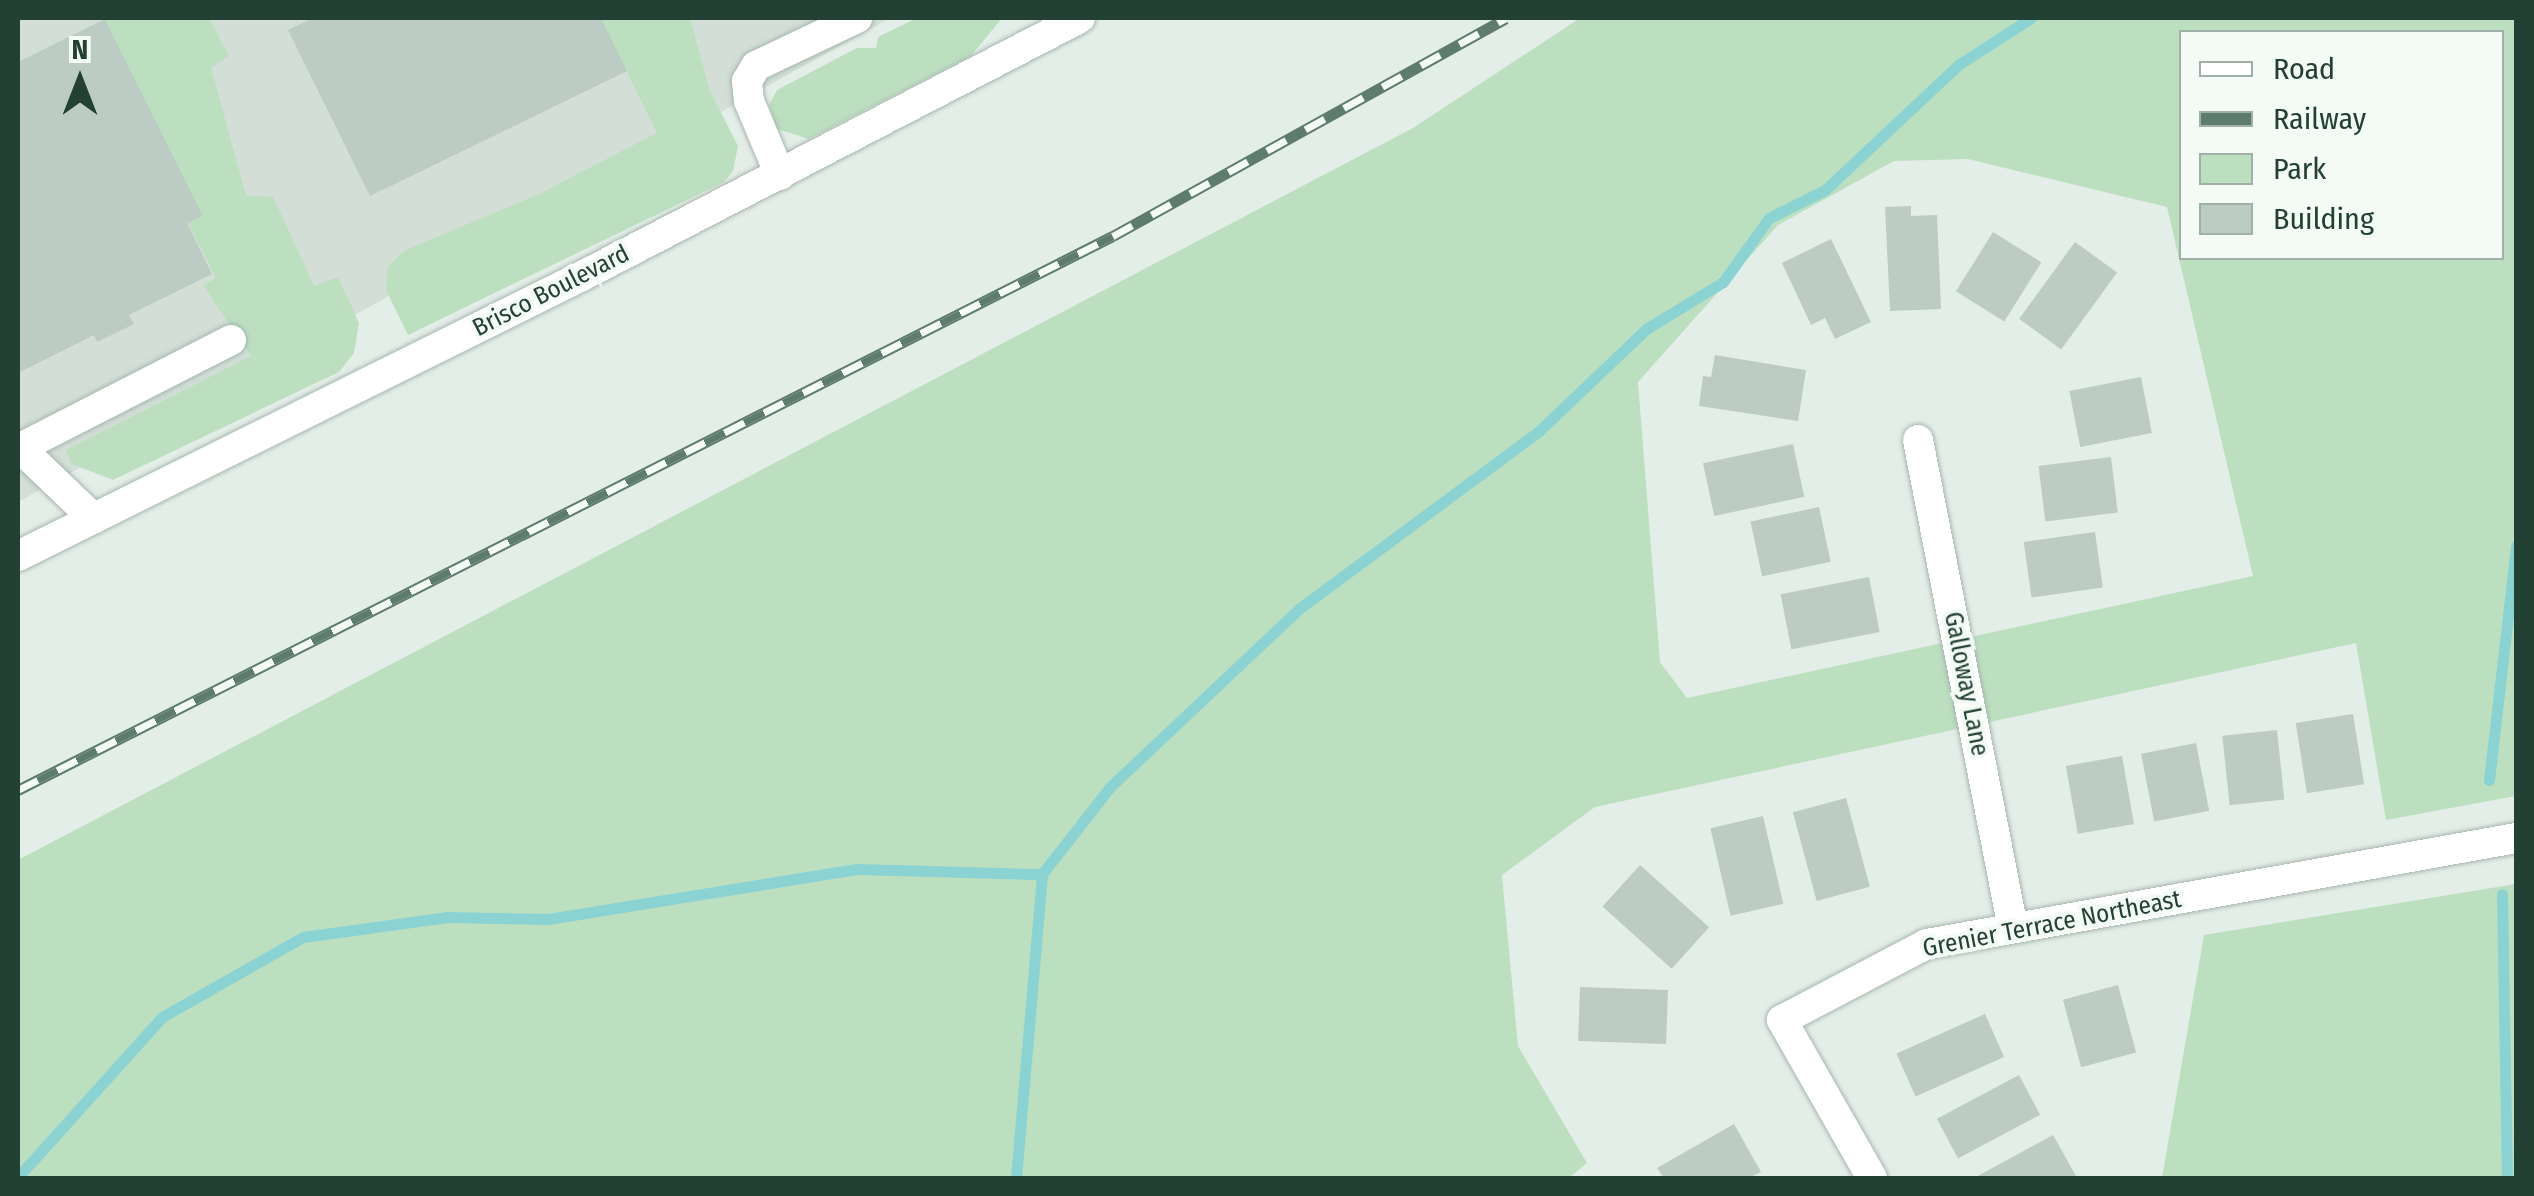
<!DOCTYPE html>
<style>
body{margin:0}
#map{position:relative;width:2534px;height:1196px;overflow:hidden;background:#e4eee8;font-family:"Fira Sans Condensed",sans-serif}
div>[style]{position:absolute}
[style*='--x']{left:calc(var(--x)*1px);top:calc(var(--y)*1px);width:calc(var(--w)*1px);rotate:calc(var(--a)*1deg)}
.built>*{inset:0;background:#d2ded6}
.green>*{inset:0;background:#bcdfc0}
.stream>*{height:11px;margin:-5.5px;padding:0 5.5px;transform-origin:5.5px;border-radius:5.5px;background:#8bd3d3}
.building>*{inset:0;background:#bccbc3;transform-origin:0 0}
.roads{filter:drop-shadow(0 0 2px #a6b6ae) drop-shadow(0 0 2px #a6b6ae)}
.minor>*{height:30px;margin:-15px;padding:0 15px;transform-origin:15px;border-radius:15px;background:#fff}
.rail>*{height:11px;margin-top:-5.5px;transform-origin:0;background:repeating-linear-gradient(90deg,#f4faf6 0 22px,#5d7b6e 0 44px);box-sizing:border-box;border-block:2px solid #5d7b6e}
span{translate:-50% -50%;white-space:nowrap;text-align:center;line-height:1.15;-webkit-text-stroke:8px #f4faf6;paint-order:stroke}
.street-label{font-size:25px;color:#224033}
.frame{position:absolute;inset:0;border:20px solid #224033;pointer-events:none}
.legend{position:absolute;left:2179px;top:30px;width:325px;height:230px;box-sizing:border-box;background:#f4faf6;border:2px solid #a0b0a8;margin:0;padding:12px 18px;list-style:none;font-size:30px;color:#224033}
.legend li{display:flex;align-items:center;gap:20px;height:50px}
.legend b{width:50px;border:2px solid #a0b0a8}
.north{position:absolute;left:30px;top:30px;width:100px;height:100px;-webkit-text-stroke:8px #f4faf6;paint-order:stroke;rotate:0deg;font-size:28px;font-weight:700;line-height:40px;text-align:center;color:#224033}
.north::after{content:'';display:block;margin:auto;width:35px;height:45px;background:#224033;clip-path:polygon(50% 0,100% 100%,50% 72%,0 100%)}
</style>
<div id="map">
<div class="built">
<div style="clip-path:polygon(18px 18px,890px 18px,18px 502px)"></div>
</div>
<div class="green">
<div style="clip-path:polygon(98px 18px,209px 18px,229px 56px,211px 68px,246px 196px,273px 197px,314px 286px,338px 277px,359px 323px,354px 353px,339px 372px,113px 480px,72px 464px,66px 450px,251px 356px,203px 285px,216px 278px,188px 223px,202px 215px,105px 19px)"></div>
<div style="clip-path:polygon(601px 18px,690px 18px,709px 89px,738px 146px,733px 171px,724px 182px,408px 335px,386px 290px,388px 267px,404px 251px,539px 194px,657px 133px)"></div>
<div style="clip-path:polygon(917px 18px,1002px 18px,971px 56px,809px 139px,777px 129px,769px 105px,777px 90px,857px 48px,876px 48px,878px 37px)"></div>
<div style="clip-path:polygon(evenodd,1580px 18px,2516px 18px,2516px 796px,2386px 820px,2356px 643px,1595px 807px,1502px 875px,1518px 1046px,1587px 1163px,1569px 1178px,18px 1178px,18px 860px,1413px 128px,1580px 18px,2182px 32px,2502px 32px,2502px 258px,2182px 258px,2182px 32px,1580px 18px,1968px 159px,2167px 207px,2253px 576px,1687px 698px,1660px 662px,1638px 382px,1778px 225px,1894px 161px,1968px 159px)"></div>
<div style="clip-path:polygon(2516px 884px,2516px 1178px,2162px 1178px,2204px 935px)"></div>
</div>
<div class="stream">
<div style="--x:2489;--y:780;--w:236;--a:-83.4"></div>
<div style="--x:2502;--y:894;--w:284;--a:89"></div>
<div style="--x:18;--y:1177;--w:215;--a:-48"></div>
<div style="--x:162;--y:1017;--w:162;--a:-29.6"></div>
<div style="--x:303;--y:937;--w:146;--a:-7.9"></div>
<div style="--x:448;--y:917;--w:100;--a:1.1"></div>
<div style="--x:548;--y:919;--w:314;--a:-9.2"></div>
<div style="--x:858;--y:869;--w:184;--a:1.6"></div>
<div style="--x:1016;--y:1178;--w:305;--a:-85.1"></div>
<div style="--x:1042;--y:874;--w:110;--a:-52"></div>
<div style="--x:1110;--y:787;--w:261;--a:-43.3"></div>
<div style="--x:1300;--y:608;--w:297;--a:-36.5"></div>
<div style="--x:1539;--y:431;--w:148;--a:-43.6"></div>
<div style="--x:1646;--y:329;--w:90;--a:-31.4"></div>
<div style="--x:1723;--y:282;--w:79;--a:-54.3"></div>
<div style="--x:1769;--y:218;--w:63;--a:-26.6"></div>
<div style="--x:1825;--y:190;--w:183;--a:-43.2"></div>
<div style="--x:1958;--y:65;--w:87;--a:-32.8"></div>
</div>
<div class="building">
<div style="clip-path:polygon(313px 18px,601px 18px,627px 71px,370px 196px,288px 30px)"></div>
<div style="clip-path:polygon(105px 19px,203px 216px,187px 223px,212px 274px,129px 315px,134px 324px,97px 342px,94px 335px,18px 373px,18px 62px)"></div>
<div style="clip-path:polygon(1911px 206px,1911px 216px,1937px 215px,1941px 309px,1890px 311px,1885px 207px)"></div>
<div style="left:1993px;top:232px;width:57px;height:70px;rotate:32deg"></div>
<div style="clip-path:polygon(1831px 239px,1871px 322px,1835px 339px,1825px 318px,1811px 325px,1782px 263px)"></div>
<div style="left:2075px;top:242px;width:52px;height:95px;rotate:36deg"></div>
<div style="clip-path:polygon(1715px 355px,1806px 370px,1798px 421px,1699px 406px,1703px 376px,1711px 377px)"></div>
<div style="left:2141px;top:377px;width:57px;height:73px;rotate:79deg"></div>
<div style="left:1793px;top:444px;width:54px;height:92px;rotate:78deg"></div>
<div style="left:2111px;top:457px;width:56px;height:73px;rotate:83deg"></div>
<div style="left:1819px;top:507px;width:56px;height:70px;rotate:78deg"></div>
<div style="left:2095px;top:532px;width:56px;height:72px;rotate:82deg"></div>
<div style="left:1869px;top:577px;width:56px;height:90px;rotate:79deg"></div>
<div style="left:2353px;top:714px;width:71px;height:58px;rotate:81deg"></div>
<div style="left:2277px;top:730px;width:70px;height:55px;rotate:84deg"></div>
<div style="left:2196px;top:743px;width:69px;height:56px;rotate:79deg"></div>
<div style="left:2122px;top:756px;width:69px;height:57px;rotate:80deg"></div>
<div style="left:1846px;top:798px;width:92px;height:55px;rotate:75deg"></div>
<div style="left:1763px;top:816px;width:90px;height:54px;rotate:77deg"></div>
<div style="left:1640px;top:865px;width:93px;height:56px;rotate:42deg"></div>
<div style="left:2118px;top:985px;width:70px;height:57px;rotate:75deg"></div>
<div style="left:1580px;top:987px;width:88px;height:54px;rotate:2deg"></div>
<div style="left:1985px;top:1014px;width:47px;height:97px;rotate:66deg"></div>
<div style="left:2019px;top:1075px;width:45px;height:93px;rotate:62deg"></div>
<div style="clip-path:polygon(1734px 1124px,1761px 1172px,1749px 1178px,1664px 1178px,1657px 1168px)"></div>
<div style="clip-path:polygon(2053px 1135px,2076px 1176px,1974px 1178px)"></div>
</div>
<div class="roads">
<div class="minor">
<div style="--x:780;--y:175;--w:80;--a:-112.7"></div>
<div style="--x:749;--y:101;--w:20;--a:-96"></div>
<div style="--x:747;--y:81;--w:17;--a:-59"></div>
<div style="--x:756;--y:66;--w:112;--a:-25.4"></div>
<div style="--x:1918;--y:440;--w:497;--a:79"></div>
<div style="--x:18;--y:446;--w:105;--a:43.8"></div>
<div style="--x:20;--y:448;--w:237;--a:-27.1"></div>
<div style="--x:18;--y:556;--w:630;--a:-26.4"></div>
<div style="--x:582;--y:276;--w:561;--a:-27.39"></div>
<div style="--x:1872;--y:1178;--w:182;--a:-119.7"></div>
<div style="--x:1782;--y:1020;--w:164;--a:-27.7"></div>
<div style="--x:1927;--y:944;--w:598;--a:-10.2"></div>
</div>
</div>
<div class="rail">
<div style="--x:18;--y:790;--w:1227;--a:-26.84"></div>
<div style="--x:1113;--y:236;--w:449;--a:-29"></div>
</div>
<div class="street-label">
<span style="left:551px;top:291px;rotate:-27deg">Brisco Boulevard</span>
<span style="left:1966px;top:684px;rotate:79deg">Galloway Lane</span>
<span style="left:2052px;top:924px;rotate:-11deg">Grenier Terrace Northeast</span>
</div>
<div class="frame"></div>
<ul class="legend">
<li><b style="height:12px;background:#fff"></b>Road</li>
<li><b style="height:12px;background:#5d7b6e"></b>Railway</li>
<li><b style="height:28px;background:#bcdfc0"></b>Park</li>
<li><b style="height:28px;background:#bccbc3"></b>Building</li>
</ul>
<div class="north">N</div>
</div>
